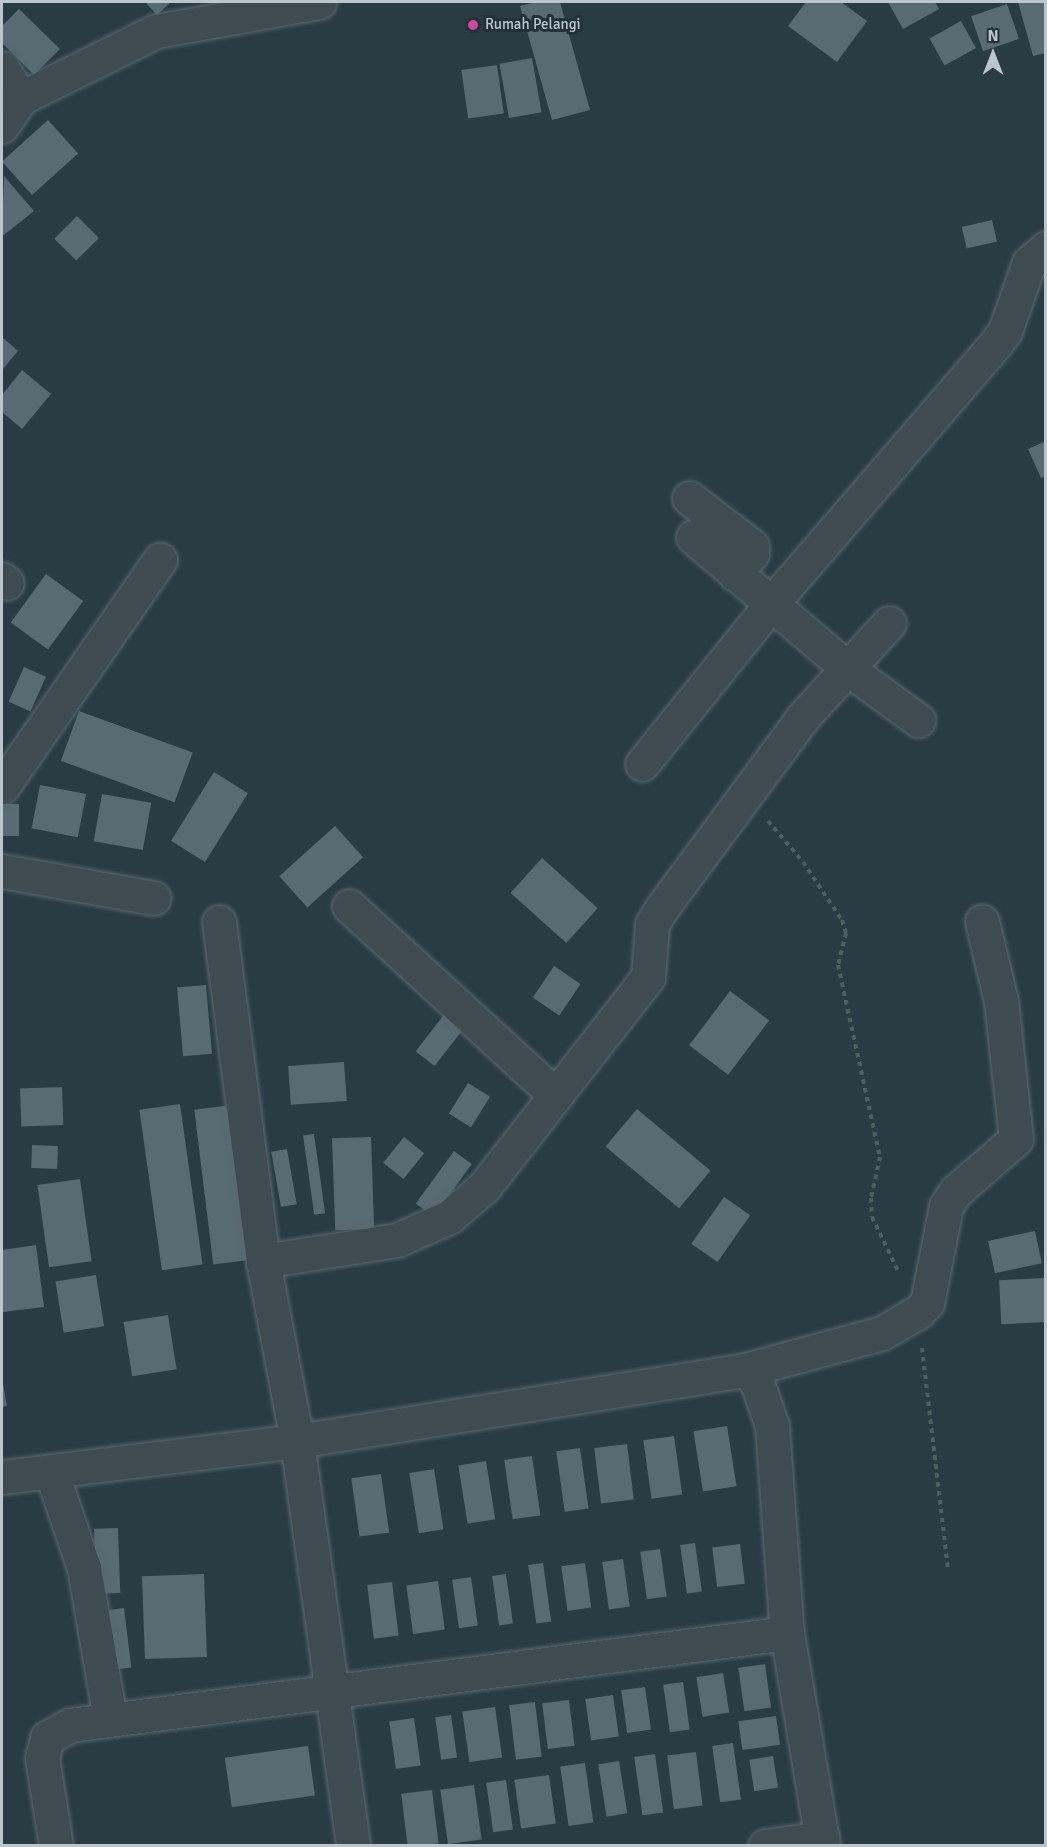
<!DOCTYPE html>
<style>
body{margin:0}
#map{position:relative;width:1047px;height:1847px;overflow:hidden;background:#293b43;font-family:Signika,sans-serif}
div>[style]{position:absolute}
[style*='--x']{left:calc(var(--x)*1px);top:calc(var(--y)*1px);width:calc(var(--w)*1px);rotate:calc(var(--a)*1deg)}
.building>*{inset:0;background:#586a72;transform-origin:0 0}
.path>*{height:4px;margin-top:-2px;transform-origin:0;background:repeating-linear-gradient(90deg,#4c615e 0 4.5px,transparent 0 9px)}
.roads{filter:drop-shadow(0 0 2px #5c6970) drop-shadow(0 0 2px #5c6970)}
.minor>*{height:33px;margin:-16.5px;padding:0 16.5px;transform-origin:16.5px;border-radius:16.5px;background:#3e4c52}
.dots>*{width:16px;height:16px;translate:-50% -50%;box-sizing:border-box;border:3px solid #223138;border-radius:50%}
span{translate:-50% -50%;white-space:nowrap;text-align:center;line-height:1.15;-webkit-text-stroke:6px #223138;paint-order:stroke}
.poi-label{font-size:15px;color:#bbc6cc}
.left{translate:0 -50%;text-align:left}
.frame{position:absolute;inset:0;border:3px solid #bbc6cc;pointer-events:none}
.north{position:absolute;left:963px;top:24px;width:60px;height:60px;-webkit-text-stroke:4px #223138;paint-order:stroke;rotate:0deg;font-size:16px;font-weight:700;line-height:24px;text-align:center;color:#bbc6cc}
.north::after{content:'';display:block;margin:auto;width:21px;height:27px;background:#bbc6cc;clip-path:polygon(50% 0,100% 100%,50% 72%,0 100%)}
</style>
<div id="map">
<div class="building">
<div style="clip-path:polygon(145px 2px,171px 2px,157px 15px)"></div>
<div style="clip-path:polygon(536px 2px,560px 2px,590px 110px,552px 120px,520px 6px)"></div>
<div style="clip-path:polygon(806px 2px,841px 2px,867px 21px,837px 62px,788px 26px)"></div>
<div style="clip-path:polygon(888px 2px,935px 2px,939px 9px,903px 29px)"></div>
<div style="clip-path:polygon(1018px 2px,1046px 2px,1046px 53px,1033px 56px)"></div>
<div style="left:1007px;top:4px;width:37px;height:38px;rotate:71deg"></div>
<div style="clip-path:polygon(19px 9px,60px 49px,34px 75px,2px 43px,2px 26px)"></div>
<div style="left:961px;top:21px;width:31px;height:36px;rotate:61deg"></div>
<div style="left:532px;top:58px;width:55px;height:33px;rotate:80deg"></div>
<div style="left:497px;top:65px;width:49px;height:36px;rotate:82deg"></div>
<div style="left:48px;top:120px;width:45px;height:62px;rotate:48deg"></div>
<div style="clip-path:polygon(4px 176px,34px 211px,4px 235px,2px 232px)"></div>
<div style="left:77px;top:216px;width:31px;height:32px;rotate:45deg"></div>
<div style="left:992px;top:220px;width:22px;height:31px;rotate:77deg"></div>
<div style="clip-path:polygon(2px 337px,18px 351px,2px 370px)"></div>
<div style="clip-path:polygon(22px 370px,51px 394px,22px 429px,2px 412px,2px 395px)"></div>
<div style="clip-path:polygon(1046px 441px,1046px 476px,1041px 478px,1028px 449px)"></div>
<div style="left:46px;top:574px;width:46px;height:60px;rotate:36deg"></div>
<div style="left:24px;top:667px;width:24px;height:38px;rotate:24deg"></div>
<div style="left:79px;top:711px;width:121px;height:53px;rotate:20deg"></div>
<div style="left:214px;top:772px;width:40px;height:81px;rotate:32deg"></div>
<div style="left:40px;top:785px;width:47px;height:44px;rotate:11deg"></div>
<div style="left:102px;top:794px;width:50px;height:48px;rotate:10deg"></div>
<div style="left:2px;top:804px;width:17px;height:32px"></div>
<div style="left:335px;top:826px;width:42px;height:75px;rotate:48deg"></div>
<div style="left:542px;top:858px;width:75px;height:47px;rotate:42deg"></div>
<div style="left:554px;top:966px;width:32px;height:38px;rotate:34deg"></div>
<div style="left:206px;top:985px;width:69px;height:29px;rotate:85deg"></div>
<div style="left:730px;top:991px;width:49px;height:68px;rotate:37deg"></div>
<div style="left:447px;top:1011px;width:24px;height:51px;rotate:38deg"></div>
<div style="left:344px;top:1062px;width:39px;height:56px;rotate:86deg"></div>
<div style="left:468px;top:1083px;width:26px;height:36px;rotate:32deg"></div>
<div style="left:62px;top:1087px;width:38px;height:42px;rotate:88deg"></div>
<div style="left:180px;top:1104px;width:162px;height:41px;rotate:82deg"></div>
<div style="left:232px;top:1105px;width:156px;height:38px;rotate:83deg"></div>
<div style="left:637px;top:1109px;width:96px;height:49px;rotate:40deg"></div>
<div style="left:314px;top:1134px;width:80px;height:11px;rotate:82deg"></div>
<div style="left:371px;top:1137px;width:92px;height:39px;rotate:88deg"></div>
<div style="left:404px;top:1137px;width:26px;height:33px;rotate:39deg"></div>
<div style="left:32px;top:1145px;width:26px;height:23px;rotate:2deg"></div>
<div style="left:287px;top:1149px;width:56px;height:16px;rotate:80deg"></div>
<div style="left:454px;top:1151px;width:22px;height:65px;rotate:36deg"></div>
<div style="left:80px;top:1179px;width:83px;height:43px;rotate:82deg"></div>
<div style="left:724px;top:1197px;width:32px;height:57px;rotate:35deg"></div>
<div style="left:1035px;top:1231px;width:33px;height:48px;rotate:78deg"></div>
<div style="clip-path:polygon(36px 1245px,44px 1307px,3px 1312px,2px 1250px)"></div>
<div style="left:96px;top:1275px;width:52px;height:41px;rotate:81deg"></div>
<div style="left:1044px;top:1278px;width:44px;height:45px;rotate:87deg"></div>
<div style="left:168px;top:1315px;width:55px;height:45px;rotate:81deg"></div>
<div style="clip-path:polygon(2px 1378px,7px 1406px,2px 1407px)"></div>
<div style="left:727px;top:1426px;width:61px;height:34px;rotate:81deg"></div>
<div style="left:674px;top:1436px;width:59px;height:31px;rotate:82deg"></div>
<div style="left:627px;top:1444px;width:56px;height:33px;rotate:83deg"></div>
<div style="left:580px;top:1448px;width:61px;height:24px;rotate:82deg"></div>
<div style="left:532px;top:1456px;width:60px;height:28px;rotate:82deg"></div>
<div style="left:486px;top:1461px;width:59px;height:28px;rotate:81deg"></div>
<div style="left:434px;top:1469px;width:61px;height:25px;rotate:81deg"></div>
<div style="left:381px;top:1474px;width:59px;height:30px;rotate:82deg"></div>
<div style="left:118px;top:1528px;width:65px;height:24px;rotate:88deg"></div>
<div style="left:695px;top:1543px;width:49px;height:15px;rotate:82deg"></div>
<div style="left:740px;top:1544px;width:40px;height:28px;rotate:83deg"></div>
<div style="left:660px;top:1549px;width:48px;height:20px;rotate:82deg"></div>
<div style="left:623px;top:1559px;width:48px;height:21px;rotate:82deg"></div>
<div style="left:543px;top:1563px;width:59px;height:15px;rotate:82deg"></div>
<div style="left:585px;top:1563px;width:45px;height:24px;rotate:82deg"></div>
<div style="left:204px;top:1574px;width:83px;height:62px;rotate:88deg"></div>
<div style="left:506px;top:1574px;width:50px;height:14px;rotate:82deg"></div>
<div style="left:471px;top:1577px;width:49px;height:19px;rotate:82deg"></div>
<div style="left:438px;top:1581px;width:49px;height:32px;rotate:82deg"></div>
<div style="left:392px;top:1582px;width:54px;height:25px;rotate:83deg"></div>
<div style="left:124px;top:1608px;width:60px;height:18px;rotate:83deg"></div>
<div style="left:765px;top:1664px;width:44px;height:27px;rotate:82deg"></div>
<div style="left:723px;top:1673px;width:40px;height:27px;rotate:81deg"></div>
<div style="left:683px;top:1682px;width:48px;height:20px;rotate:82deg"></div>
<div style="left:645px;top:1687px;width:43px;height:24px;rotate:82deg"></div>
<div style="left:613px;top:1695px;width:42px;height:28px;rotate:82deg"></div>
<div style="left:569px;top:1700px;width:46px;height:27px;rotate:83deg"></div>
<div style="left:535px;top:1702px;width:55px;height:26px;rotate:83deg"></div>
<div style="left:495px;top:1707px;width:51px;height:33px;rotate:82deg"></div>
<div style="left:451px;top:1715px;width:43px;height:16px;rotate:82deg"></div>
<div style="left:776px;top:1716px;width:29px;height:38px;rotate:82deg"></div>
<div style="left:414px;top:1718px;width:48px;height:25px;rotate:82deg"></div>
<div style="left:733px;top:1743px;width:57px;height:21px;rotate:82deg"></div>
<div style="left:308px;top:1746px;width:50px;height:84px;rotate:82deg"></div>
<div style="left:696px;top:1752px;width:54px;height:29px;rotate:83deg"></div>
<div style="left:655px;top:1754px;width:59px;height:21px;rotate:82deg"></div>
<div style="left:773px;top:1756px;width:32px;height:24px;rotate:81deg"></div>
<div style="left:619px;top:1761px;width:53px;height:21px;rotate:81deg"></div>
<div style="left:585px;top:1763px;width:60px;height:25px;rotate:82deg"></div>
<div style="left:549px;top:1775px;width:49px;height:35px;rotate:82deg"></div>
<div style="left:506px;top:1780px;width:50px;height:20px;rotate:82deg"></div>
<div style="left:474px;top:1785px;width:55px;height:34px;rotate:82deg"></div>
<div style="left:432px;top:1790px;width:54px;height:31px;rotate:83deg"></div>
</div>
<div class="path">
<div style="--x:768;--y:821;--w:54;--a:49.5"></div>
<div style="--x:803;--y:862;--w:70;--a:56.1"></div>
<div style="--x:842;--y:920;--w:14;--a:73"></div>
<div style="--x:846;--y:933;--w:33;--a:104"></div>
<div style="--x:838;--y:965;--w:197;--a:77.7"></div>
<div style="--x:880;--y:1157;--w:42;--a:102.4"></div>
<div style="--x:871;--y:1198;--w:19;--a:87"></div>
<div style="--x:872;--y:1217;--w:62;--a:64.3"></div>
<div style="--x:922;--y:1348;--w:224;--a:83.3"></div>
</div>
<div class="roads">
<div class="minor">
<div style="--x:2;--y:68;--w:36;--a:58"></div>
<div style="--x:2;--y:126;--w:34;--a:-56"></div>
<div style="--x:21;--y:98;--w:151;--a:-26.4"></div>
<div style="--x:156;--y:31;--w:166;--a:-10.1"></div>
<div style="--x:689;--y:498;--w:79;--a:37.3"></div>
<div style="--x:752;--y:546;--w:7;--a:90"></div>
<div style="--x:752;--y:553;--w:27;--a:129"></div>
<div style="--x:693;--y:537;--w:204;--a:40.4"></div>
<div style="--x:848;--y:669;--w:87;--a:36.1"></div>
<div style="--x:2;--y:579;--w:6;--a:39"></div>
<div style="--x:642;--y:764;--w:206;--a:-51.1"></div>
<div style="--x:771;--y:604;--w:345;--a:-49.2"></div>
<div style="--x:996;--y:343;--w:15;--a:-53"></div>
<div style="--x:1005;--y:331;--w:72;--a:-70.6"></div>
<div style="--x:1029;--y:263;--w:23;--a:-41"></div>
<div style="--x:2;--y:787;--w:277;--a:-55.2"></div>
<div style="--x:2;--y:871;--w:154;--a:10.1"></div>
<div style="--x:349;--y:906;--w:280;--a:42.5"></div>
<div style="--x:219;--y:922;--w:342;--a:82.6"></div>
<div style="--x:263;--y:1261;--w:183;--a:79.3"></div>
<div style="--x:297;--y:1441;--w:409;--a:82.1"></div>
<div style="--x:263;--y:1261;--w:136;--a:-8.9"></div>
<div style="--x:397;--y:1240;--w:57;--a:-23.9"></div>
<div style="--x:449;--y:1217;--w:46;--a:-40.6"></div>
<div style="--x:484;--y:1187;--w:266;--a:-52"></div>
<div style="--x:648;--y:977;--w:53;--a:-85.7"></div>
<div style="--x:652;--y:924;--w:22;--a:-58"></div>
<div style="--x:664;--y:905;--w:235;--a:-53.5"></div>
<div style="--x:804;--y:716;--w:126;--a:-47.6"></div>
<div style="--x:745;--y:1370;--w:142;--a:-15.1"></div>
<div style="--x:882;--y:1333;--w:42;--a:-30.3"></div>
<div style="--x:918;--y:1312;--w:13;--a:-45"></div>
<div style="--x:927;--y:1303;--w:99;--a:-78.9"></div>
<div style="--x:946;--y:1206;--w:17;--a:-57"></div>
<div style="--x:955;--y:1192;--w:81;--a:-41"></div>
<div style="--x:1016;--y:1139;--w:139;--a:-96.2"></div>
<div style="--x:1001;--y:1001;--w:82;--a:-103.4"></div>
<div style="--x:51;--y:1471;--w:102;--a:71.2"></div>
<div style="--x:84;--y:1568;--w:153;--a:80.2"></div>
<div style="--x:2;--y:1477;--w:297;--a:-7"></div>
<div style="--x:297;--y:1441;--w:454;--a:-9"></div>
<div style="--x:745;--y:1370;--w:17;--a:45"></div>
<div style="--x:757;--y:1382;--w:46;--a:71.2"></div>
<div style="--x:772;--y:1426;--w:208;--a:85.9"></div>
<div style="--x:787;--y:1633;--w:216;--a:80.4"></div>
<div style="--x:56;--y:1846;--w:89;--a:-99"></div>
<div style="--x:42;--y:1758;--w:21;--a:-76"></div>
<div style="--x:47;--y:1738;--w:26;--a:-29"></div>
<div style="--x:70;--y:1725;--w:723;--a:-7.31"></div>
<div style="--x:765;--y:1846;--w:58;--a:-8"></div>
</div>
</div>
<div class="dots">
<div style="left:473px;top:25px;background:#d1479c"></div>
</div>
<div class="poi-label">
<span class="left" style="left:485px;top:25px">Rumah Pelangi</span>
</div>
<div class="frame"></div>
<div class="north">N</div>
</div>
